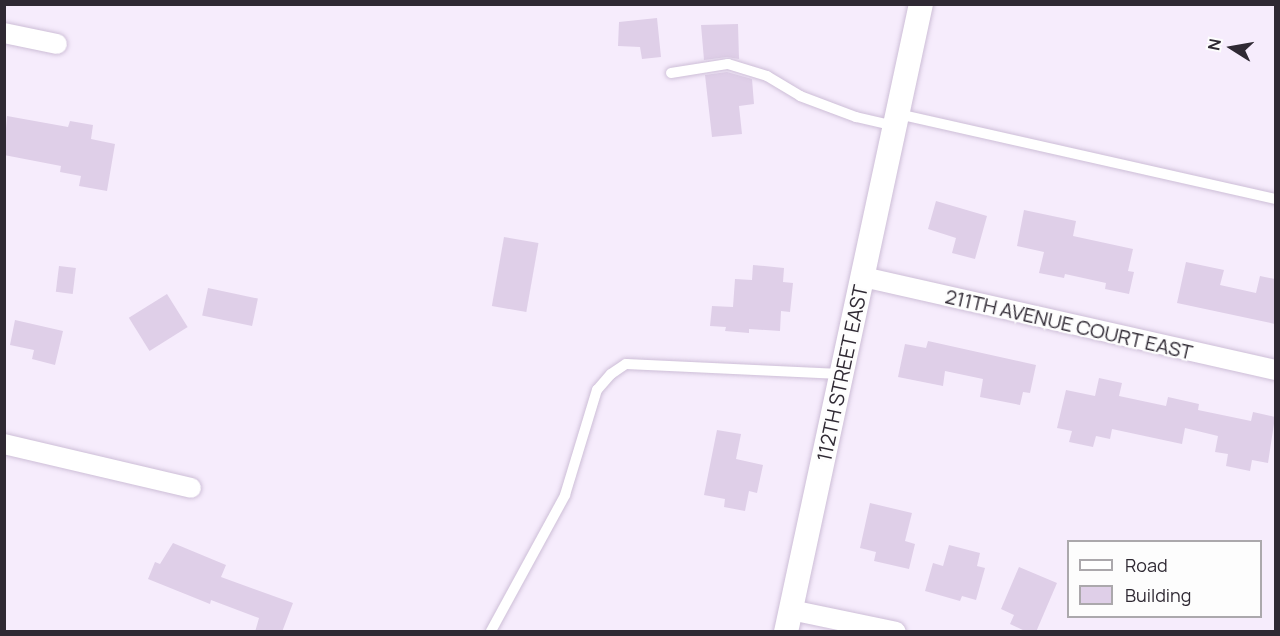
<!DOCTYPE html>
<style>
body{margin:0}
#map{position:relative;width:1280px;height:636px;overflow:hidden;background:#f6ecfc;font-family:Manrope,sans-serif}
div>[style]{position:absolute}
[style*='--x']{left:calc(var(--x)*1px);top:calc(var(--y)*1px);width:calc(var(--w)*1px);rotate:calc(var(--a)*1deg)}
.building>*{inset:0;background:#dfcfe8;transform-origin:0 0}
.roads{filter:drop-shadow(0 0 2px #cdbed7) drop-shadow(0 0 2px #cdbed7)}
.service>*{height:10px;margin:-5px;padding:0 5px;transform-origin:5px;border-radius:5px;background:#fff}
.minor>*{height:20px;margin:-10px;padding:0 10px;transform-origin:10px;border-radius:10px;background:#fff}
.tertiary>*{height:24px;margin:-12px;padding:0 12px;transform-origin:12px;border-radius:12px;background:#fff}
span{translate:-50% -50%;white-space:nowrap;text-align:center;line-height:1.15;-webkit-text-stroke:4.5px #fdfdfd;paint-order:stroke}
.street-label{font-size:20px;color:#2f2933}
.frame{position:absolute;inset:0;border:6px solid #2f2933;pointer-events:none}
.legend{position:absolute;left:1067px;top:540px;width:195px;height:78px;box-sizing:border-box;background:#fdfdfd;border:2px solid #aba8ac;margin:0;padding:8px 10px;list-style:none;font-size:18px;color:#2f2933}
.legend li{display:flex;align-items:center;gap:12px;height:30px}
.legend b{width:30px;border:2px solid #aba8ac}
.north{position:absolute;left:1202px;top:18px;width:60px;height:60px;-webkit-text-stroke:4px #fdfdfd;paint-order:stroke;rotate:281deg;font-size:16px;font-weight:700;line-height:24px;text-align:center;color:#2f2933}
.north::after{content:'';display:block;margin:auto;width:21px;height:27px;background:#2f2933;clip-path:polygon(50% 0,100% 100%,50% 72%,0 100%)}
</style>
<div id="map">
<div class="building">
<div style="clip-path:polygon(657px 18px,661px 57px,642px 59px,640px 47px,618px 46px,619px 22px)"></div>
<div style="clip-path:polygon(738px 24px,739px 59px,727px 57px,704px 60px,701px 25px)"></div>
<div style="clip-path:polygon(727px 72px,752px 79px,754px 104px,739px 106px,742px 134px,712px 137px,705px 75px)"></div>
<div style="clip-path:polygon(7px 116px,68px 127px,70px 121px,93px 125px,91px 139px,115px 144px,107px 191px,79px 186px,81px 176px,60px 172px,61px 166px,4px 155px)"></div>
<div style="clip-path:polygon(936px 201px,987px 216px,975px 259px,952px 253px,956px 238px,928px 229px)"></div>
<div style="clip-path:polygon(1024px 210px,1076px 221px,1073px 236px,1133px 249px,1128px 271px,1134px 272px,1129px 294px,1105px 289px,1106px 283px,1065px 274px,1064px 278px,1039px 273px,1044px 252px,1017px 246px)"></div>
<div style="left:504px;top:237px;width:35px;height:70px;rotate:10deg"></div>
<div style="clip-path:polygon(1186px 262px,1224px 270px,1220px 285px,1256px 293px,1260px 276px,1275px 279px,1275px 324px,1177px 303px)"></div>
<div style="clip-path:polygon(753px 265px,784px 268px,783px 282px,793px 283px,790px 312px,781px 311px,780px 331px,749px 329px,749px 333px,725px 331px,726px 327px,710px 326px,712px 306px,733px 307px,735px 279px,752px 280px)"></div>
<div style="left:59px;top:266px;width:17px;height:26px;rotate:7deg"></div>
<div style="left:208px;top:288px;width:51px;height:28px;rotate:12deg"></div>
<div style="left:167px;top:294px;width:39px;height:45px;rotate:58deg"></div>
<div style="clip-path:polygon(15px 320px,63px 331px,55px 365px,32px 359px,34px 350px,10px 345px)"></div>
<div style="clip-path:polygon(928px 341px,1036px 365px,1030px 393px,1023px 392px,1020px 405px,980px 397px,983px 379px,945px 371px,943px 386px,898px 377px,905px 344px,926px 348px)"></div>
<div style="clip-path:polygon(1099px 378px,1122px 383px,1119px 396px,1166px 406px,1168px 397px,1199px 404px,1198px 410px,1251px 421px,1253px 412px,1275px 417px,1268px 463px,1252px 460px,1250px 471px,1226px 466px,1228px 454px,1215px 452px,1218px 436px,1185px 428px,1182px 444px,1112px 429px,1110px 439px,1096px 436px,1093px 447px,1069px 442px,1072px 431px,1057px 428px,1066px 390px,1095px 396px)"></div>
<div style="clip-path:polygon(717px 430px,741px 434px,736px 459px,763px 465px,757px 493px,749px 491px,745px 511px,724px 507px,725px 499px,704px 495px)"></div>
<div style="clip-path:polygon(870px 503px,912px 513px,905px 541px,915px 544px,909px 569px,874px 561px,876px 552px,860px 548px)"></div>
<div style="clip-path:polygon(173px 543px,226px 565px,221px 577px,293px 603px,282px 632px,255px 632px,259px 618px,211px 600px,210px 604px,148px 579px,155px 562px,160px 564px)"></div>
<div style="clip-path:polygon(949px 545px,980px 553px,977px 566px,985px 568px,976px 600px,962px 596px,960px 601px,925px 591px,933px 563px,943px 566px)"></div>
<div style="clip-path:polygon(1019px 567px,1057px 583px,1036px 632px,1027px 632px,1010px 624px,1014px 615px,1001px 609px)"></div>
</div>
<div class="roads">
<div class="service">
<div style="--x:671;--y:73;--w:58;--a:-9"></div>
<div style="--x:728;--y:64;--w:41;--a:17.1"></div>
<div style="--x:767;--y:76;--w:39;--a:31"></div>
<div style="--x:800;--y:96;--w:60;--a:20.6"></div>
<div style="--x:856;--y:117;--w:40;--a:13"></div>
<div style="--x:898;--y:114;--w:387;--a:12.7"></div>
<div style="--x:491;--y:631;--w:155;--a:-61.4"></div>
<div style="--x:565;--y:495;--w:110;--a:-73.1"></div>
<div style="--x:597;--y:390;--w:21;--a:-49"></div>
<div style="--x:611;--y:374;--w:18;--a:-34"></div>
<div style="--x:626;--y:364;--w:215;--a:2.7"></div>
</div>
<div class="minor">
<div style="--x:4;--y:33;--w:54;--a:11.7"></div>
<div style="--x:863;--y:277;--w:423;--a:12.7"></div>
<div style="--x:4;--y:444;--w:192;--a:13.2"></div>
<div style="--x:791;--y:610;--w:107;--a:11.8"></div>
</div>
<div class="tertiary">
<div style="--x:786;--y:632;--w:642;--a:-77.87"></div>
</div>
</div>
<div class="street-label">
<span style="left:1069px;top:324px;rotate:13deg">211TH AVENUE COURT EAST</span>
<span style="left:842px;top:373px;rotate:-78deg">112TH STREET EAST</span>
</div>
<div class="frame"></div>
<ul class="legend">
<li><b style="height:8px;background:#fff"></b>Road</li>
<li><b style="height:16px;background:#dfcfe8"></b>Building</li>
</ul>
<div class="north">N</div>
</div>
